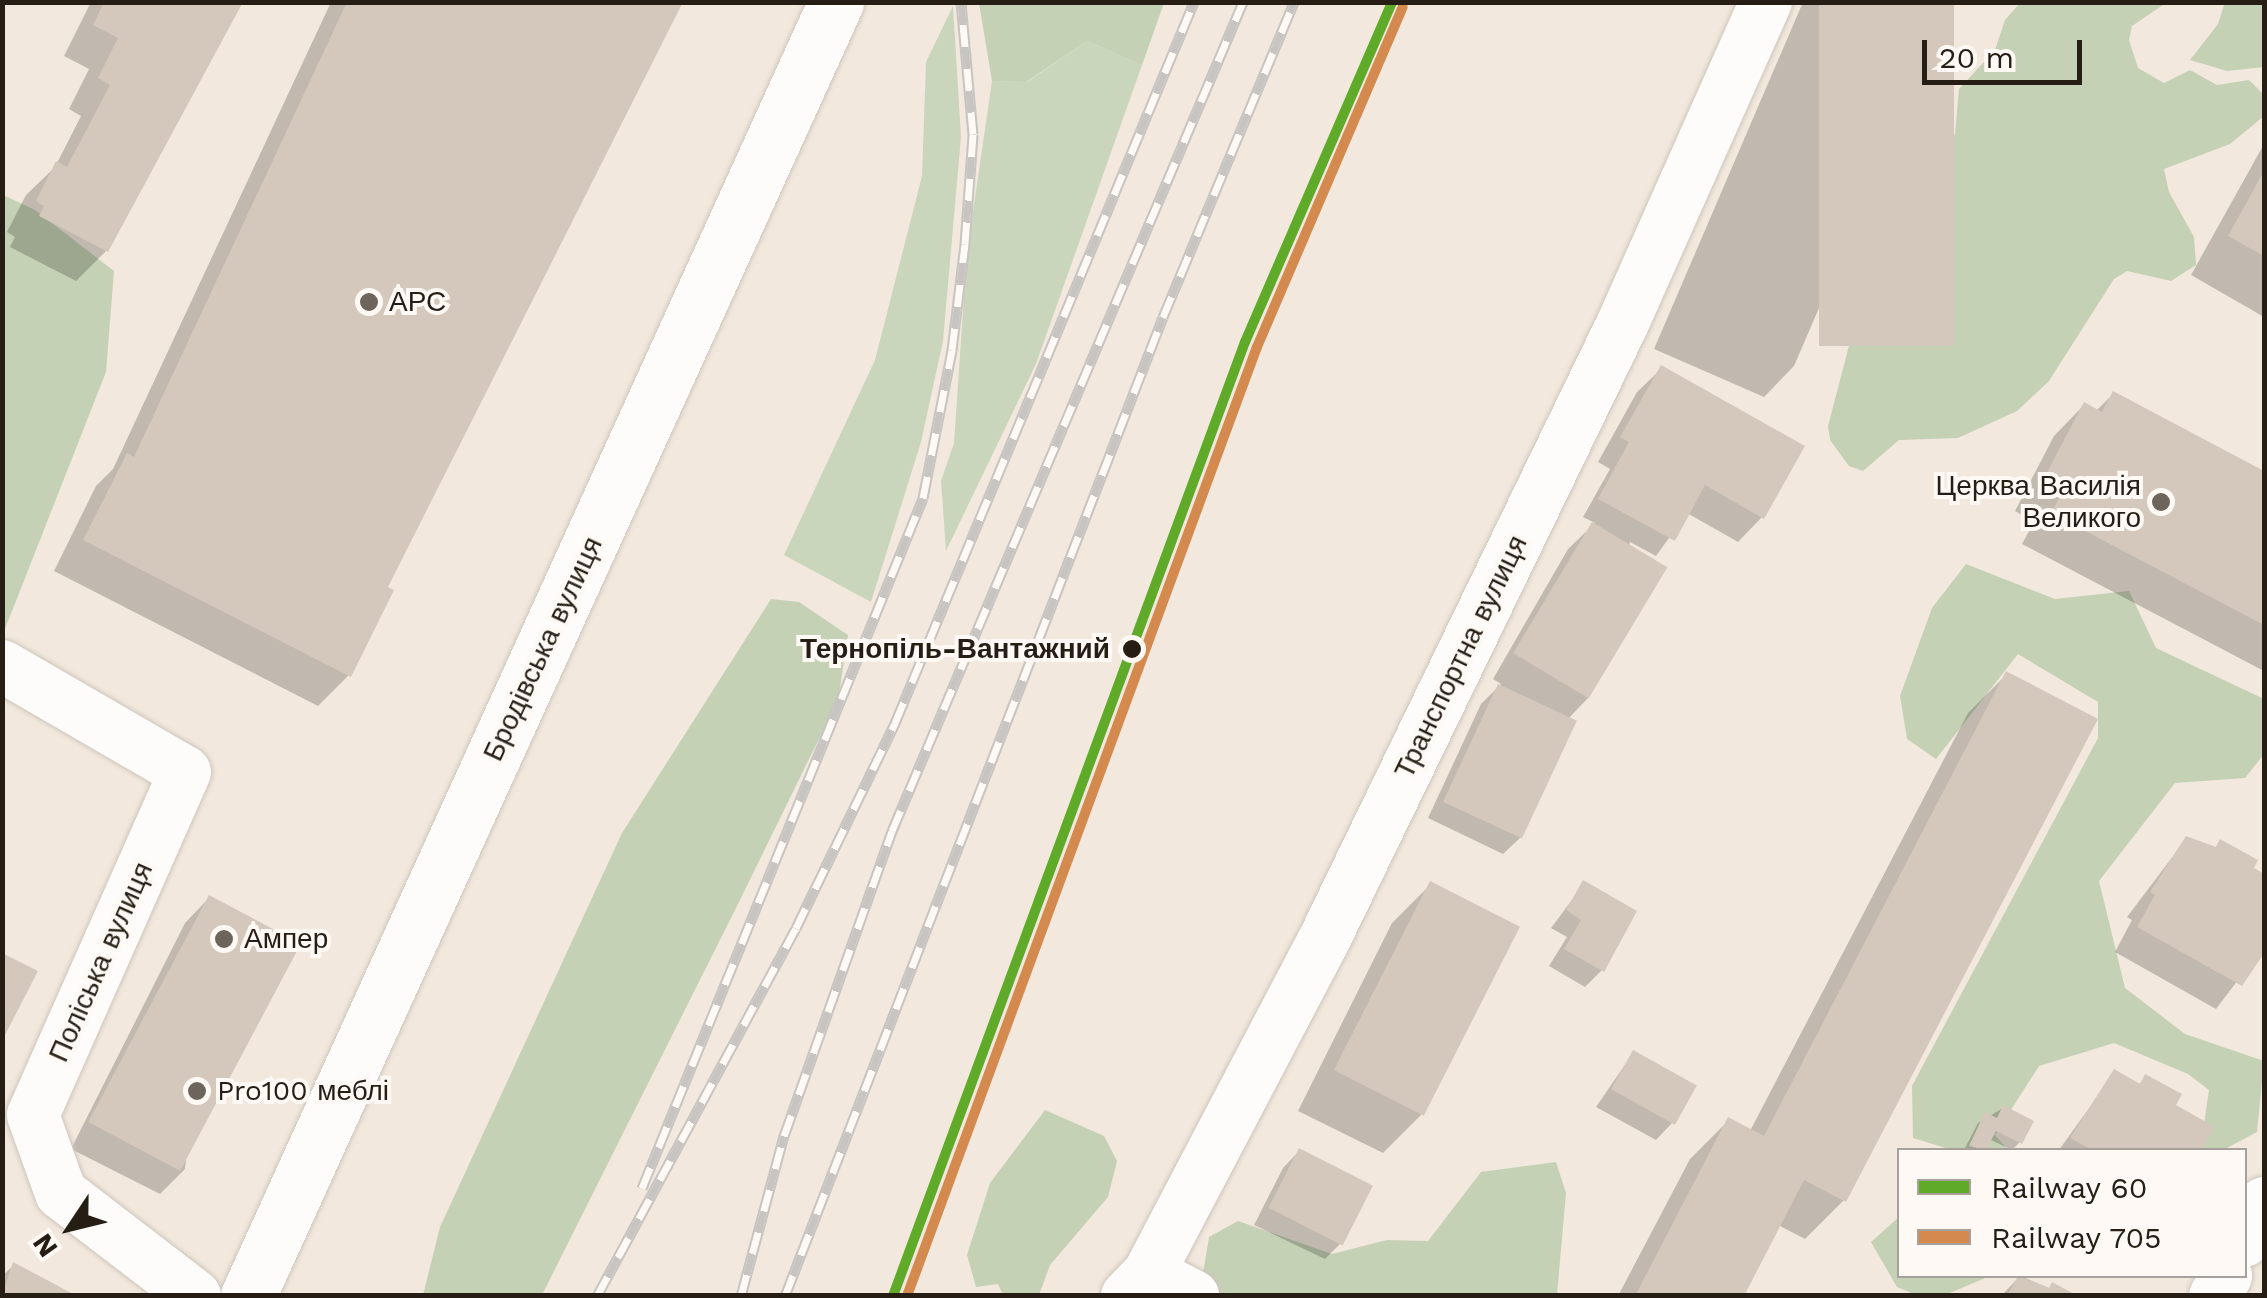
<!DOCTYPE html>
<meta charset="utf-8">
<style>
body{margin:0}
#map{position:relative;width:2267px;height:1298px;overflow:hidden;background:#f2e8dd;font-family:"Work Sans",sans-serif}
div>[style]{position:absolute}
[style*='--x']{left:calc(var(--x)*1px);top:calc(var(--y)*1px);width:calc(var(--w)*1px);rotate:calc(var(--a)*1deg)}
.green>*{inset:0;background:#cad6bb}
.forest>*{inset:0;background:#c5d1b5}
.shadow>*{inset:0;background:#0003}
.building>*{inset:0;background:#d3c8bb;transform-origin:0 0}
.roads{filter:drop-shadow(0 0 2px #cdc5bb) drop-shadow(0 0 2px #cdc5bb)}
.minor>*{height:52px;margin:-26px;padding:0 26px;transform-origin:26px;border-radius:26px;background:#fdfcfa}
.major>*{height:55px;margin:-27.5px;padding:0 27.5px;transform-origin:27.5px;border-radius:27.5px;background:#fdfcfa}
.rail>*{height:11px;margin-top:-5.5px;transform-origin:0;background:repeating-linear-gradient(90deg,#fef9f4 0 22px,#c8c4c1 0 44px);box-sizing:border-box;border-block:2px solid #c8c4c1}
.rail-1>*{height:10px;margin:-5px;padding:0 5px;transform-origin:5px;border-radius:5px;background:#60aa29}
.rail-2>*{height:10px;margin:-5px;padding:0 5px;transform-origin:5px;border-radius:5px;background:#d48a4e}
.dots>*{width:28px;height:28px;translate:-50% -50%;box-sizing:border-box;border:5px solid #fef9f4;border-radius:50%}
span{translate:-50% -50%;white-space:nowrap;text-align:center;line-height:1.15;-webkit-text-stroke:8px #fef9f4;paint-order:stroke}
.poi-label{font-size:28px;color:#261e15}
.left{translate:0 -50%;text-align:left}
.right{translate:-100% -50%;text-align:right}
.street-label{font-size:28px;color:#261e15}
.stop-label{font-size:28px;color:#261e15;font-weight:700}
.frame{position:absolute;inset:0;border:5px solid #261e15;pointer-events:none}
.legend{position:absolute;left:1897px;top:1148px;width:350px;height:130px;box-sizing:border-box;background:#fef9f4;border:2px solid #a8a19b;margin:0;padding:12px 18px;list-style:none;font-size:30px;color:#261e15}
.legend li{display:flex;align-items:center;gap:20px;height:50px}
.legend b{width:50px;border:2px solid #a8a19b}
.north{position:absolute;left:20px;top:1178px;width:100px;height:100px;-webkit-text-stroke:8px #fef9f4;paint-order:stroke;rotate:235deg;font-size:28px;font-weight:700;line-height:40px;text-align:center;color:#261e15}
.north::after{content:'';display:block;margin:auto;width:35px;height:45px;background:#261e15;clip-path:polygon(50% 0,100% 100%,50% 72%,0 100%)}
.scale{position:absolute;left:1922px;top:40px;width:160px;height:45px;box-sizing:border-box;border:5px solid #261e15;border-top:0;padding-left:12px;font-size:30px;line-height:35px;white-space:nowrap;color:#261e15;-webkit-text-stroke:8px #fef9f4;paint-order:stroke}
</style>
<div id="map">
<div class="green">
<div style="clip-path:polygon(953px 6px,961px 137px,943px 341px,921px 442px,871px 602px,784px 555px,875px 360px,922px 176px,926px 62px)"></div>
<div style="clip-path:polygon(1087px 41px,1142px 65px,1036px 364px,946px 551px,941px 481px,954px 443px,967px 253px,992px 81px,1027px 82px)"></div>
</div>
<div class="forest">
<div style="clip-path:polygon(2225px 2px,2264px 3px,2264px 67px,2227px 71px,2190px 60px,2218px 24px)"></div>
<div style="clip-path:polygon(979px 3px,979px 2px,1164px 3px,1142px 65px,1087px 41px,1026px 82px,992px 81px)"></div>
<div style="clip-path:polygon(2020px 3px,2166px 3px,2132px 26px,2129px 40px,2138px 68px,2164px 83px,2190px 70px,2217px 85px,2249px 80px,2264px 95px,2264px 116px,2230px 144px,2164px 169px,2169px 192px,2194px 237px,2196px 265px,2171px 281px,2127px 271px,2114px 279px,2049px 381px,2017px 411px,1958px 438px,1899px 440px,1863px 471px,1849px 466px,1830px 440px,1828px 426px,1856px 319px,1873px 291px,1883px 244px,1923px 193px,1955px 134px,1959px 89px,1995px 50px,2005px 20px)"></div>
<div style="clip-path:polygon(3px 195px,35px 210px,114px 271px,106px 372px,3px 634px)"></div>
<div style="clip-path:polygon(1966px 564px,2055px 599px,2129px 591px,2156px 648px,2264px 699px,2264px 754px,2245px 778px,2175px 783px,2099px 881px,2125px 988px,2185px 1034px,2264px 1061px,2257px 1132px,2223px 1150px,2200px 1150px,2209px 1090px,2188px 1074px,2114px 1043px,2039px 1066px,1995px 1135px,2008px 1150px,1952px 1150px,1913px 1138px,1912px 1086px,2098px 738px,2098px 702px,2018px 654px,1936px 759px,1907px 739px,1900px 696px,1932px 608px)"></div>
<div style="clip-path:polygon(771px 599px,799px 602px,848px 635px,838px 700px,739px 902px,542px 1295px,423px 1295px,440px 1227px,622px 833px)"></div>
<div style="clip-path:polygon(1045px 1110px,1104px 1136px,1117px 1161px,1108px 1197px,1050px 1265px,1039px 1295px,1003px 1295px,998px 1284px,976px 1287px,967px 1255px,990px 1183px)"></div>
<div style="clip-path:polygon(1556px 1162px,1566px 1193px,1557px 1295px,1208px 1295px,1203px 1274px,1209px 1237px,1238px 1221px,1332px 1254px,1387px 1240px,1428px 1241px,1481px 1172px)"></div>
<div style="clip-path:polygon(1899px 1217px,1900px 1276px,1990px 1276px,1945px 1295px,1916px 1295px,1897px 1287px,1871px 1242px)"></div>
</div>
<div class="shadow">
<div style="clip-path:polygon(91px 2px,239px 2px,106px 251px,76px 281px,10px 247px,15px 237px,7px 232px,26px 195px,55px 167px,81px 116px,69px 109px,89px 69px,64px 56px)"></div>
<div style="clip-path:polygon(331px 2px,677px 2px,384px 588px,348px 676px,318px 706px,54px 571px,96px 486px,113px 469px)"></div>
<div style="clip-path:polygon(1803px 2px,1951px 2px,1794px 366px,1764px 397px,1654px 349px)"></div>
<div style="clip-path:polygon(2264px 144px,2264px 317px,2191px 275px)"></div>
<div style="clip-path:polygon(1662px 368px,1762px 517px,1738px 542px,1687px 513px,1656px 556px,1630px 542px,1589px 697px,1567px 720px,1520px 838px,1503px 854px,1428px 818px,1481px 704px,1501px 684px,1493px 679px,1568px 549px,1595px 523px,1583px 517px,1610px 469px,1598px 462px,1637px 392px)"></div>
<div style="clip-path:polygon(2113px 394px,2264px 473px,2264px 671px,2022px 544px,2034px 522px,2015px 511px,2054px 436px,2084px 405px,2096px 411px)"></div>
<div style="clip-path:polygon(2007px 674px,1844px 1200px,1805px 1239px,1778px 1225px,1741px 1296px,1618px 1296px,1690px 1159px,1729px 1120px,1750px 1131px,1968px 713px)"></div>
<div style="clip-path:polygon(2186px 839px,2214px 849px,2220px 842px,2264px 879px,2264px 946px,2216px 1009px,2115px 952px,2132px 920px,2127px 917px)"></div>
<div style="clip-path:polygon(1431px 884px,1422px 1114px,1383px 1153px,1298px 1111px,1392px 923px)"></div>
<div style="clip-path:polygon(1584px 884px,1602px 970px,1585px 987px,1549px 966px,1567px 937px,1551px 928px)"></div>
<div style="clip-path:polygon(209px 898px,185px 1169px,160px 1194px,71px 1149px,185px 923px)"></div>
<div style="clip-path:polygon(1633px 1053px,1672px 1123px,1656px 1140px,1596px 1107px)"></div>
<div style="clip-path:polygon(2115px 1072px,2138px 1085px,2146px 1078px,2173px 1106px,2212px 1128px,2199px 1150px,2059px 1150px)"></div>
<div style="clip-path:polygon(2003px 1108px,2020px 1142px,2012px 1150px,1989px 1139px,1983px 1150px,1964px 1150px,1978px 1123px)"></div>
<div style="clip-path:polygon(1299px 1151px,1341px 1243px,1325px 1259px,1254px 1225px,1283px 1168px)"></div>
<div style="clip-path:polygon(14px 1265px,2px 1296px,2px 1276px)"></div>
<div style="clip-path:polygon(2020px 1276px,2068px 1296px,2001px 1296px)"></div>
</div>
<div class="building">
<div style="clip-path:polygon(104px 2px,243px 2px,108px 252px,39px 216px,44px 206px,36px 201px,56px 161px,67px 167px,110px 85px,98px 78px,118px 38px,93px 25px)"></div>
<div style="clip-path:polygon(347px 2px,683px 2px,388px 587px,394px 590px,351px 677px,83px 540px,127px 453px,134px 457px)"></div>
<div style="left:1819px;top:3px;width:135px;height:343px"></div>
<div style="clip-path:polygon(2264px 171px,2264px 256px,2228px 236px)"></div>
<div style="clip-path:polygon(1661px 365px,1805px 446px,1764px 519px,1705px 485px,1675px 541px,1598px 499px,1629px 442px,1620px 437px)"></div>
<div style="clip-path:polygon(2113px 391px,2264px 471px,2264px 625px,2051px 513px,2063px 491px,2043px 480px,2084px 402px,2102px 412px)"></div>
<div style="left:1592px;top:522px;width:88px;height:153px;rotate:31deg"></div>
<div style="clip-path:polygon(2006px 671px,2098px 719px,1846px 1202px,1804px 1180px,1744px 1296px,1635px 1296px,1728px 1117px,1764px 1136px)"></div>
<div style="left:1498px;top:684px;width:87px;height:130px;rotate:25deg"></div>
<div style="clip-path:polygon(2186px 836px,2216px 847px,2220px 839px,2258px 860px,2254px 868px,2264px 874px,2264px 953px,2242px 986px,2137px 927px,2155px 895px,2150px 892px)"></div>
<div style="clip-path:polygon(1583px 880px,1637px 911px,1604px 972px,1564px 949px,1581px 920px,1566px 910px)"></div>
<div style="left:1430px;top:881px;width:101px;height:212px;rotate:27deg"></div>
<div style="left:209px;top:895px;width:104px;height:257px;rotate:28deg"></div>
<div style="clip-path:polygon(2px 953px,38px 971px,2px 1041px)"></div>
<div style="left:1633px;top:1050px;width:73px;height:45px;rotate:29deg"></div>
<div style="clip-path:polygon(2114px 1069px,2140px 1084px,2145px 1074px,2182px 1094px,2176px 1105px,2215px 1127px,2202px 1150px,2092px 1150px,2070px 1138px)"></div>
<div style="clip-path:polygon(2003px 1105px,2034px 1121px,2022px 1144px,1996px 1131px,1986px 1150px,1969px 1146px,1985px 1112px,1997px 1118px)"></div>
<div style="left:1299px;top:1148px;width:83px;height:67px;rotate:27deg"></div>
<div style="clip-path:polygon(13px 1262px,77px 1296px,2px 1296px)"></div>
<div style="clip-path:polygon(2018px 1276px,2049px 1288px,2052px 1282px,2078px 1296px,2007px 1296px)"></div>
</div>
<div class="roads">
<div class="minor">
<div style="--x:2;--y:666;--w:211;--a:30.1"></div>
<div style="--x:185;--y:772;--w:375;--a:113.9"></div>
<div style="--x:33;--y:1115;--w:83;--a:70.3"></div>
<div style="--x:61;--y:1193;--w:169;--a:37.5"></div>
<div style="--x:2244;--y:1241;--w:43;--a:-62.2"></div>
<div style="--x:1149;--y:1273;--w:50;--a:27.6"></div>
<div style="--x:1127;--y:1296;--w:32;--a:-46"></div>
<div style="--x:1149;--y:1273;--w:374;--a:-62.3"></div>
<div style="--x:1323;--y:942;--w:686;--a:-64.15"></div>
<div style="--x:1622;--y:325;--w:354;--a:-66"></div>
<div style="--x:2215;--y:1296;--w:23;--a:-61"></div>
</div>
<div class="major">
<div style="--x:248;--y:1296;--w:1421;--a:-65.56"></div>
</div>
</div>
<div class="rail">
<div style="--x:642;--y:1188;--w:745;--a:-67.84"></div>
<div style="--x:923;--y:498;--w:151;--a:-78.9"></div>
<div style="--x:952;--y:350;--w:107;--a:-83"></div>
<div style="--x:965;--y:244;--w:110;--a:-85.8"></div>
<div style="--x:973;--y:134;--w:133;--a:-95.2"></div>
<div style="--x:597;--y:1296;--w:418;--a:-61.6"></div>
<div style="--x:796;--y:928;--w:228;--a:-64.2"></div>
<div style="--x:895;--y:723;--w:781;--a:-67.48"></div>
<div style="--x:741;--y:1296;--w:166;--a:-75"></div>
<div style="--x:784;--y:1136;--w:324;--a:-70.5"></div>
<div style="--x:892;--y:831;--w:900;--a:-67.05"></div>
<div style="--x:785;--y:1296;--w:1049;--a:-68.89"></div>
<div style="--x:1163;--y:317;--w:341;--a:-67.4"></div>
</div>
<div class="rail-1">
<div style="--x:893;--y:1296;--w:1017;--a:-69.75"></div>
<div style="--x:1245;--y:342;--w:370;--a:-66.6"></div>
</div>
<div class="rail-2">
<div style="--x:907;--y:1296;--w:1011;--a:-69.76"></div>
<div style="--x:1257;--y:347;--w:370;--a:-66.8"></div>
</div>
<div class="dots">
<div style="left:369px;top:302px;background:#6d655b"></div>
<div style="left:2161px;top:502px;background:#6d655b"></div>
<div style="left:1132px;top:649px;background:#261e15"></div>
<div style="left:224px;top:939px;background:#6d655b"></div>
<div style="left:197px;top:1091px;background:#6d655b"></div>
</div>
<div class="poi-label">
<span class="left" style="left:389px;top:302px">АРС</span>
<span class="right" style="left:2141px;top:502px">Церква Василія<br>Великого</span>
<span class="left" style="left:244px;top:939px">Ампер</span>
<span class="left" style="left:217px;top:1091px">Pro100 меблі</span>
</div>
<div class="street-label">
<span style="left:543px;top:649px;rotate:-65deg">Бродівська вулиця</span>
<span style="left:1461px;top:657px;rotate:-64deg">Транспортна вулиця</span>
<span style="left:101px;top:962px;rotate:-66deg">Поліська вулиця</span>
</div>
<div class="stop-label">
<span class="right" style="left:1110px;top:649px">Тернопіль-Вантажний</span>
</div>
<div class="frame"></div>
<ul class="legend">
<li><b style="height:12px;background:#60aa29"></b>Railway 60</li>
<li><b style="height:12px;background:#d48a4e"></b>Railway 705</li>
</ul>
<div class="north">N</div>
<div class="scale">20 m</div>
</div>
